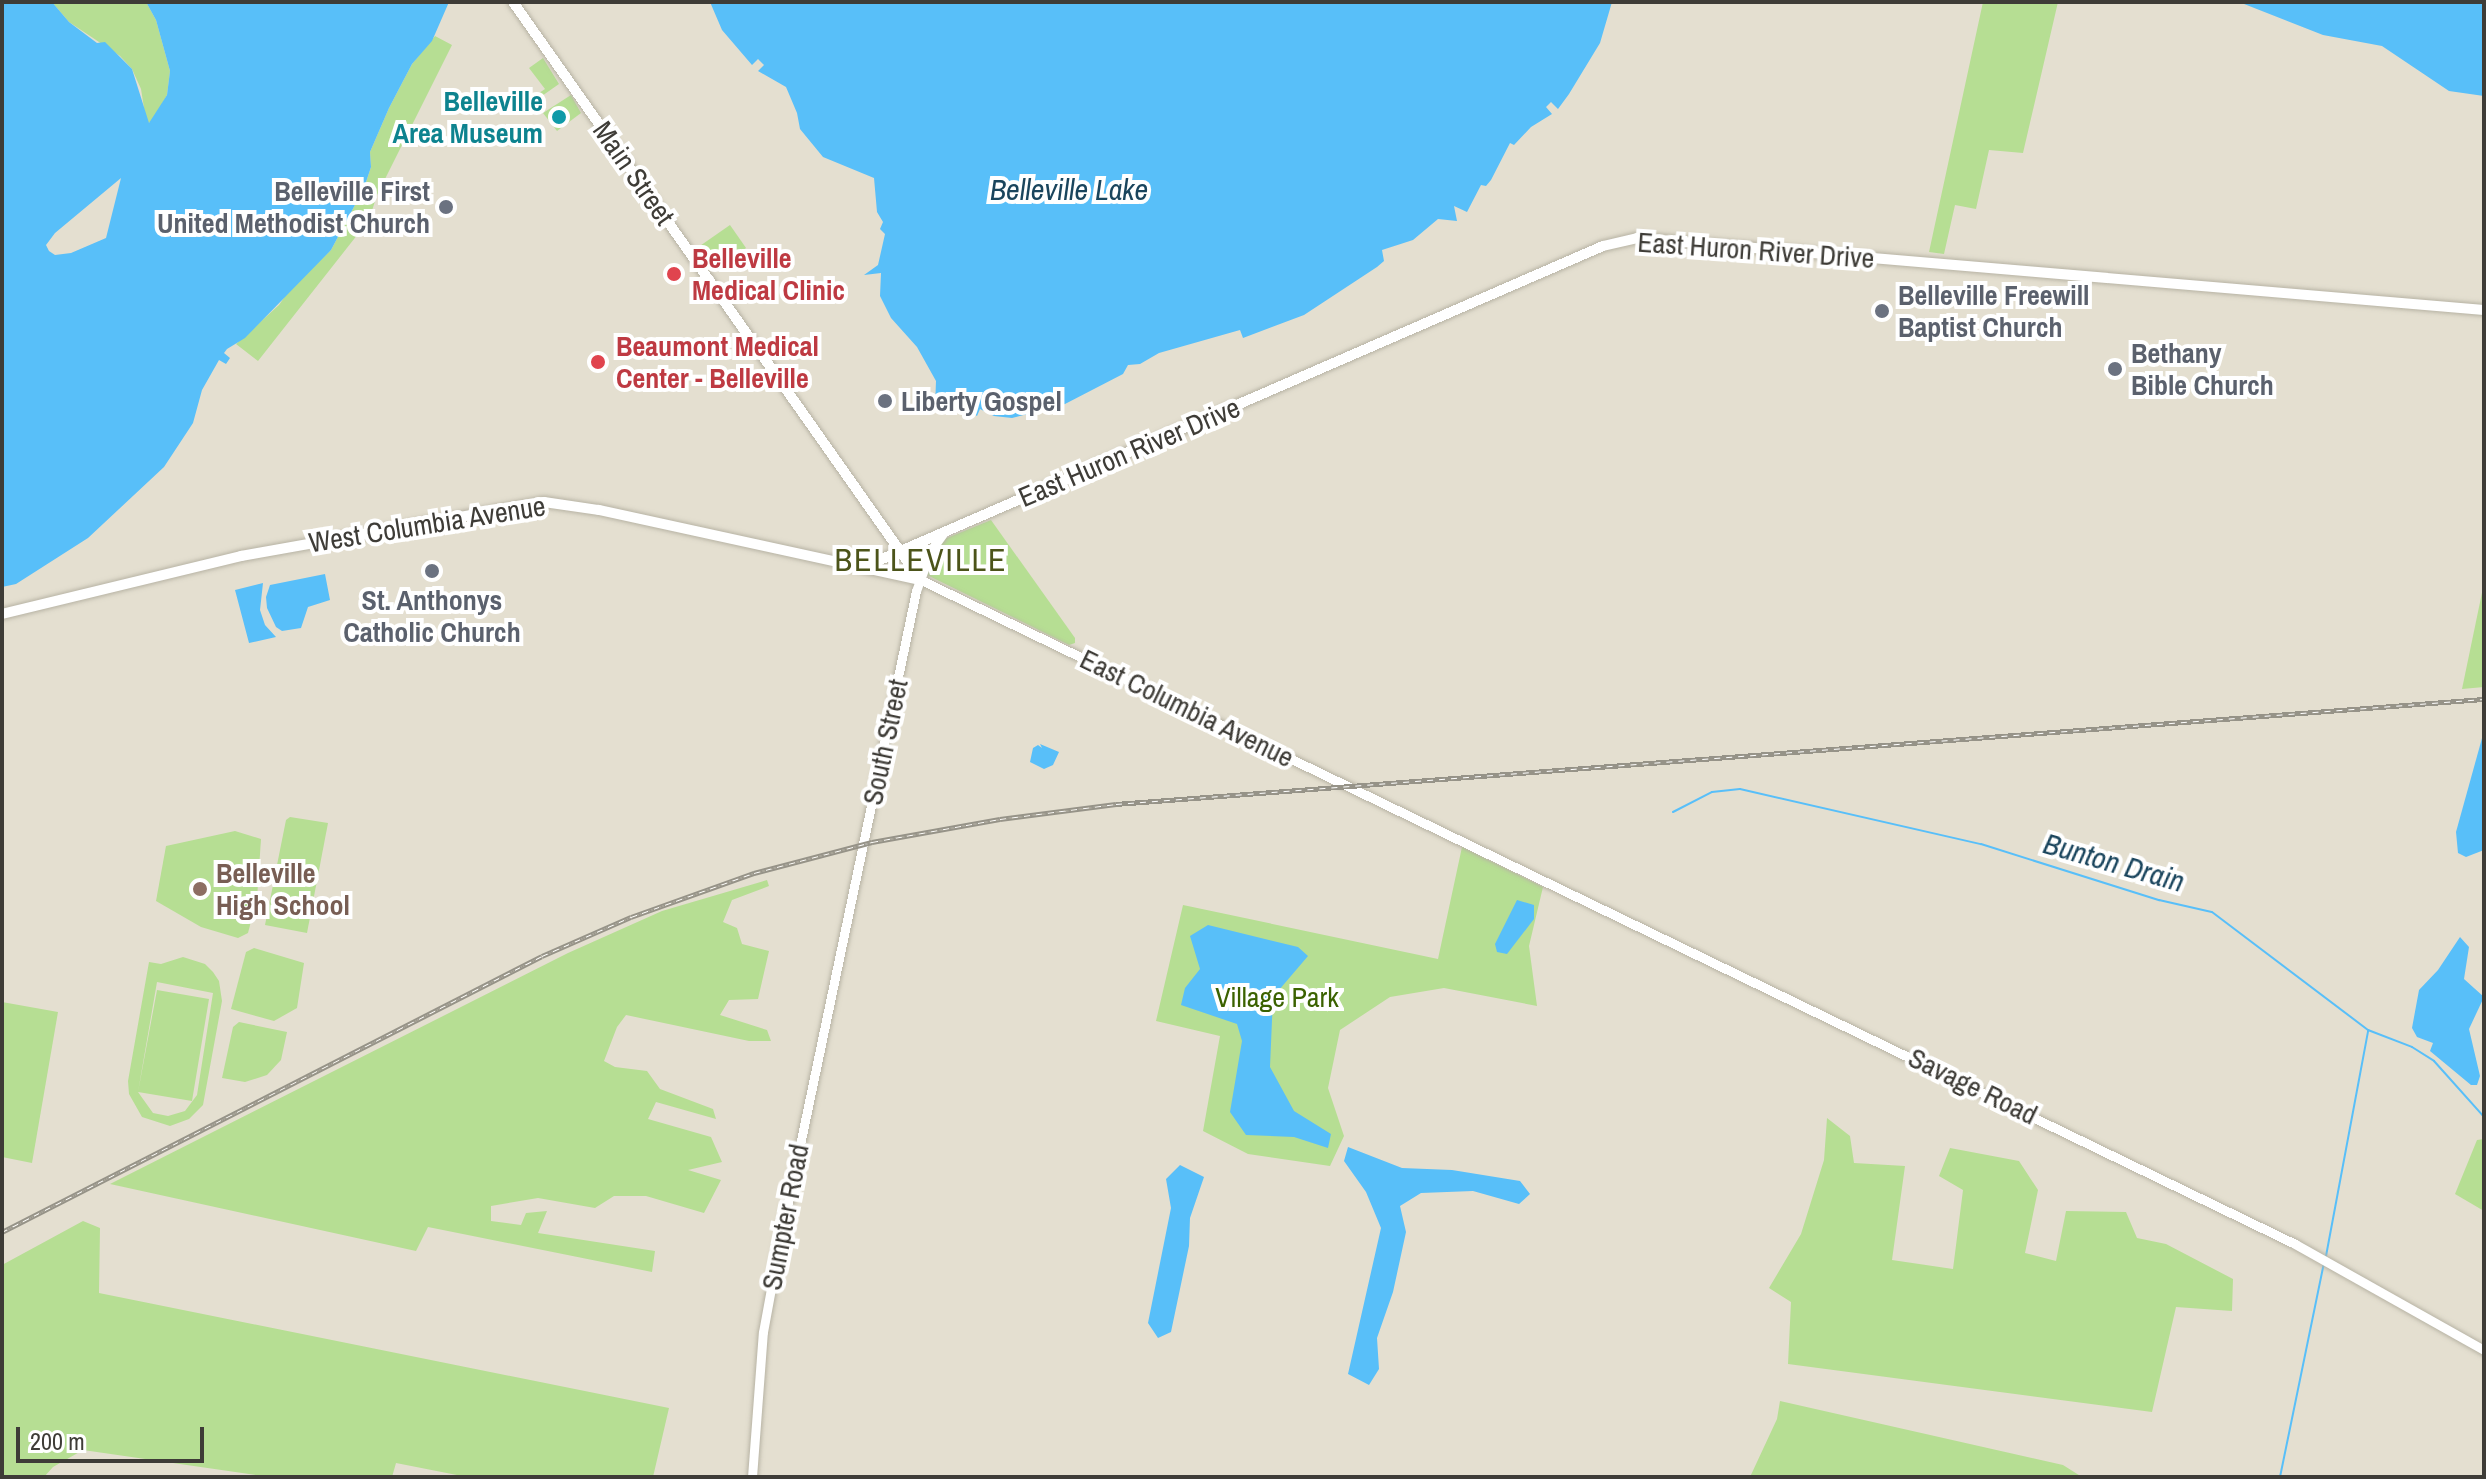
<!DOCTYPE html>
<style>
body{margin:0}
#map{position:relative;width:2486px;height:1479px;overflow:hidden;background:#e4dfd0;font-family:"Archivo Narrow",sans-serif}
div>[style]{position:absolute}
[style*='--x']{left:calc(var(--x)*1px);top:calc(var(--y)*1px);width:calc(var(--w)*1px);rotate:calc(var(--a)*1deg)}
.green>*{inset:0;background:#b6de93;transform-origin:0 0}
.water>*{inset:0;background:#58bff9}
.stream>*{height:2px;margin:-1px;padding:0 1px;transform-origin:1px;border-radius:1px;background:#58bff9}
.roads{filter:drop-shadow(0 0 2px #b7b3a4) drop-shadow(0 0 2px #b7b3a4)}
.tertiary>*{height:9px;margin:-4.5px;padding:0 4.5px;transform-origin:4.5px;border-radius:4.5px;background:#fff}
.secondary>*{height:10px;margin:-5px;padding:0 5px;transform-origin:5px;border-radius:5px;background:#fff}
.rail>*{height:5px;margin-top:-2.5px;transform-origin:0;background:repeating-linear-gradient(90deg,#fff 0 6px,#969388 0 12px);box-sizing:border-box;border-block:2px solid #969388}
.dots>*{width:22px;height:22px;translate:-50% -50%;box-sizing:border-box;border:4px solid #fff;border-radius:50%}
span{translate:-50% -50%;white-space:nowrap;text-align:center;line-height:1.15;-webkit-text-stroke:8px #fff;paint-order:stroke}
.culture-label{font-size:28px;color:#0d838f;font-weight:700}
.right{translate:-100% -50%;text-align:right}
.street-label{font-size:28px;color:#3e3c37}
.worship-label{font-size:28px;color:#5b616d;font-weight:700}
.left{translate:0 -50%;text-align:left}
.health-label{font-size:28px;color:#be3a42;font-weight:700}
.education-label{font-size:28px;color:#785e54;font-weight:700}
.park-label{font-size:28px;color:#3b6200}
.water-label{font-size:30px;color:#1a455d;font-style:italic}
.quarter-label{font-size:32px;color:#4c541a;letter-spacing:2px}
.frame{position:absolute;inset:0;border:4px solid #3e3c37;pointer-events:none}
.scale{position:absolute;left:16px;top:1427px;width:188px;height:36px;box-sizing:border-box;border:4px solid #3e3c37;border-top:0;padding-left:10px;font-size:24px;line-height:28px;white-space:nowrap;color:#3e3c37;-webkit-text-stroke:6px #fff;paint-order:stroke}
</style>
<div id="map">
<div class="green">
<div style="clip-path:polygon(52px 2px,146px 2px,156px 20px,170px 71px,167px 95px,153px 120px,149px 123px,146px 121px,141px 89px,132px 69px,120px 56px,69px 22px)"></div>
<div style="clip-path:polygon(1983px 2px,2058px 2px,2023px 153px,1989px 150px,1976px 209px,1955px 205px,1944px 254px,1929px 252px)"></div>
<div style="clip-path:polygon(435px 36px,452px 45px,377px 195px,369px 220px,258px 361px,236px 344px,279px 305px,290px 289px,331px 250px,364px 188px,371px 167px,370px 152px,389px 108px,412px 64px)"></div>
<div style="clip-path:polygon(543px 58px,559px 84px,529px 105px,522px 93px,525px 91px,530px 99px,545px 89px,529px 68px)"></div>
<div style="clip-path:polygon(571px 95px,581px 113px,557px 131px,543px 113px)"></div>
<div style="left:730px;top:225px;width:28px;height:39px;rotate:55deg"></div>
<div style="clip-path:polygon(991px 520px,1075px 638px,1075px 643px,1069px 645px,927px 575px,934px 551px,942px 540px)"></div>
<div style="clip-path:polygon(2484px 583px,2484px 687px,2462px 689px)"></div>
<div style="clip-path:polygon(290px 817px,328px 823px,307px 933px,265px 925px,286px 820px)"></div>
<div style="clip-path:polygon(235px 831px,261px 839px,257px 898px,248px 933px,238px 938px,201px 927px,156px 901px,166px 846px)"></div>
<div style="clip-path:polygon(1462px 847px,1543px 887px,1529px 946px,1537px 1006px,1444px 988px,1390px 997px,1340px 1030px,1328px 1088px,1344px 1136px,1330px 1166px,1248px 1154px,1203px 1131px,1220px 1036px,1156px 1021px,1183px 905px,1438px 959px)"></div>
<div style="clip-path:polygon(767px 880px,769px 886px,732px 900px,723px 922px,737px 928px,742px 944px,769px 951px,758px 999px,729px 1000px,720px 1015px,767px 1030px,771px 1041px,749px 1041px,626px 1015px,617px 1027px,604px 1061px,615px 1067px,647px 1071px,660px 1089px,713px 1109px,716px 1119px,656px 1102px,648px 1119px,711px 1137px,722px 1162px,688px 1170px,721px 1180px,704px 1213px,646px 1196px,614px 1196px,595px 1208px,538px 1198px,491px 1206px,491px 1221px,521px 1225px,526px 1213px,547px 1211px,538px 1233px,655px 1251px,652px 1272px,428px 1227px,416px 1251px,110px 1184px,568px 953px,662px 911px)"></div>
<div style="clip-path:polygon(254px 948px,304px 963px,297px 1008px,274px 1021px,231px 1009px,246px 952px)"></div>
<div style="clip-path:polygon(evenodd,183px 957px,205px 964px,213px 972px,219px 981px,222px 1001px,203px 1105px,189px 1119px,170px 1126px,142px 1117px,129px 1094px,128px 1081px,149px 962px,161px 964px,183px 957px,157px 982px,213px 993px,197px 1095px,185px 1111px,168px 1116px,153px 1113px,138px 1092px,192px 1101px,209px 999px,157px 990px,138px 1092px,157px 982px)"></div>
<div style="clip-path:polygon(2px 1002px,58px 1012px,32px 1163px,2px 1157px)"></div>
<div style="clip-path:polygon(239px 1022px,287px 1032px,281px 1060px,267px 1075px,245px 1082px,222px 1078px,233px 1027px)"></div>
<div style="clip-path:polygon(1827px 1118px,1850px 1136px,1854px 1163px,1905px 1166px,1892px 1260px,1953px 1269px,1963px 1190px,1939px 1176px,1950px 1148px,2019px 1161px,2038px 1190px,2025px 1253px,2056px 1261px,2066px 1211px,2126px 1212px,2137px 1238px,2166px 1244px,2233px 1279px,2232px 1311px,2176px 1307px,2152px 1412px,1788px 1364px,1791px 1302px,1769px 1288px,1801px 1234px,1824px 1160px)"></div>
<div style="clip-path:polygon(2484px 1139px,2484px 1211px,2455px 1194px,2477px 1140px)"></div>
<div style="clip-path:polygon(83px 1221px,100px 1228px,99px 1293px,669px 1408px,653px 1477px,467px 1477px,396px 1463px,392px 1477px,269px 1477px,83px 1450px,53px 1467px,44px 1477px,2px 1477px,2px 1265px)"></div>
<div style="clip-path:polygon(1780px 1401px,2063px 1465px,2082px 1477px,1750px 1477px,1777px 1419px)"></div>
</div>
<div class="water">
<div style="clip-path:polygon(evenodd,2px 2px,52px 2px,69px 22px,97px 43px,105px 42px,132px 69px,149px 123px,167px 95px,170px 71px,156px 20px,146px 2px,449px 2px,432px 41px,412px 64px,389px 108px,370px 152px,371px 167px,364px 188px,331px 250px,245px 338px,227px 349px,224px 353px,230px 358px,226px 364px,219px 360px,202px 390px,193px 423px,164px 467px,88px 538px,16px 584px,2px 587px,2px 2px,121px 178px,106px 238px,71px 253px,55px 255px,49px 251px,46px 245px,55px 233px,121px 178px)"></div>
<div style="clip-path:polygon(710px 2px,1612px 2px,1600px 43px,1569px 94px,1558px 109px,1551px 102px,1546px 107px,1552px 114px,1531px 127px,1514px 145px,1510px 143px,1491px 180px,1486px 186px,1481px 185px,1467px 212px,1454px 206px,1457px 221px,1438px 219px,1413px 240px,1382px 250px,1384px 261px,1377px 267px,1304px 315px,1243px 338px,1240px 330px,1159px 353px,1140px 364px,1128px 365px,1123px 374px,1065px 404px,1012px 418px,994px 416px,980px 409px,977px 416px,958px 404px,942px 410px,935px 407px,936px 381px,917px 347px,891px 318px,880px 296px,881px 273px,864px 275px,878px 265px,885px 234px,880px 229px,883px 222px,877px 212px,874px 178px,823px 157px,800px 129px,797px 113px,786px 87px,758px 71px,764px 65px,758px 59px,752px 65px,722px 30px)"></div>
<div style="clip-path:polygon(2239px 2px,2484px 2px,2484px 96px,2449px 91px,2382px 46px,2323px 35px)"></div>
<div style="clip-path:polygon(325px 574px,330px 600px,308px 607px,301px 628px,282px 631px,276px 627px,267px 608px,266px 597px,270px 585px)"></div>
<div style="clip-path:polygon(263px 583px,260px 610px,265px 625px,276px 637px,249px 643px,235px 590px)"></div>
<div style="clip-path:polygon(2484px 731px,2484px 850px,2466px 857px,2458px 853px,2456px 832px)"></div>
<div style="clip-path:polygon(1040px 744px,1059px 752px,1053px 765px,1044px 769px,1030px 762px,1033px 748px,1038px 745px,1042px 748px)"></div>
<div style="clip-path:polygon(1517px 900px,1534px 905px,1534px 919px,1507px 954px,1497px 952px,1495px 944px)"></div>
<div style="clip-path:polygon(1208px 925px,1298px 947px,1308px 956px,1273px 997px,1270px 1067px,1294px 1111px,1331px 1134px,1328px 1148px,1294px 1137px,1246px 1135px,1230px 1112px,1242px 1041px,1237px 1024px,1181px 1005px,1185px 988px,1200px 969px,1190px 936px)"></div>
<div style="clip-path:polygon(2460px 937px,2469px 947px,2464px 979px,2484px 997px,2469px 1029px,2480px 1076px,2477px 1085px,2471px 1085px,2430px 1051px,2433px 1043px,2417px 1037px,2412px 1028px,2419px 990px,2438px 970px)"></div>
<div style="clip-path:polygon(1348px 1147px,1402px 1168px,1452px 1170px,1520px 1181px,1530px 1194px,1519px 1204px,1473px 1191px,1421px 1193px,1400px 1206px,1406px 1232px,1393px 1292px,1377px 1338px,1379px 1369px,1369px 1385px,1348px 1374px,1381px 1228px,1366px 1192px,1344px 1161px)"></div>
<div style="clip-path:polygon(1180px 1165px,1204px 1177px,1190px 1218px,1189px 1246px,1171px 1332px,1158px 1338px,1148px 1323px,1171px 1208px,1166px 1179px)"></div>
</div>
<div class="stream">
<div style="--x:1673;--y:812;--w:44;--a:-27.1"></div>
<div style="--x:1712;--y:792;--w:28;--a:-6"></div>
<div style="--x:1740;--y:789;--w:247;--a:12.9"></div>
<div style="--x:1981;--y:844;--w:187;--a:17.5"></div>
<div style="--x:2159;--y:900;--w:54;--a:12.8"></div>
<div style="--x:2212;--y:912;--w:196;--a:37.1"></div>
<div style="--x:2368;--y:1030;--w:47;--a:21.1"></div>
<div style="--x:2412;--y:1047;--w:26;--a:32"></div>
<div style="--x:2434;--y:1061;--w:75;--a:48.2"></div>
<div style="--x:2326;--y:1256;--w:229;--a:-79.4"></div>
<div style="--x:2280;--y:1477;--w:218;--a:-78.4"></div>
</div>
<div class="roads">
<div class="tertiary">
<div style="--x:921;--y:580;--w:1526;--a:25.79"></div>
<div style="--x:2295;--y:1244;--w:217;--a:29.3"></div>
<div style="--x:752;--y:1477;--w:145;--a:-85.7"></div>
<div style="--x:763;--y:1332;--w:88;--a:-79.6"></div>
<div style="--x:779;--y:1245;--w:668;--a:-78.17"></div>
<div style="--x:916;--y:591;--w:44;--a:-69.9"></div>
<div style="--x:931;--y:550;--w:24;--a:-54"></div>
</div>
<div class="secondary">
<div style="--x:513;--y:2;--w:705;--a:54.82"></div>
<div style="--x:866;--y:566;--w:803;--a:-23.47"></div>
<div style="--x:1603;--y:246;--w:35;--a:-13"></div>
<div style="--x:1637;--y:238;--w:850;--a:4.86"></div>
<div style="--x:2;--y:614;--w:246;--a:-13.6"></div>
<div style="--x:241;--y:556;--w:308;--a:-10.1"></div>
<div style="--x:544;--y:502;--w:56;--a:8.3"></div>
<div style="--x:599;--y:510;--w:330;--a:12.3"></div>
</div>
</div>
<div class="rail">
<div style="--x:2;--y:1232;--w:606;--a:-27.07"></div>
<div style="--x:542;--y:956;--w:97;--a:-23.7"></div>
<div style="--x:631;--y:917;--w:131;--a:-19.7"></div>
<div style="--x:754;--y:873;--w:122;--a:-14.7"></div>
<div style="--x:872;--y:842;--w:130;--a:-10.2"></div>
<div style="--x:1000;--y:819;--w:117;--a:-7.4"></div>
<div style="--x:1116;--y:804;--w:1372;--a:-4.39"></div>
</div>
<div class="dots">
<div style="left:559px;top:117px;background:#0f9aa8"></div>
<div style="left:446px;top:207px;background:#6b7280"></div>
<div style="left:674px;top:274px;background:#e0444e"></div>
<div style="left:1882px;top:311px;background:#6b7280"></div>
<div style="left:598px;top:362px;background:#e0444e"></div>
<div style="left:2115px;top:369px;background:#6b7280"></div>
<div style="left:885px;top:401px;background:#6b7280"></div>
<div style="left:432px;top:571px;background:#6b7280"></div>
<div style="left:200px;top:889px;background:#8d6e63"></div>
</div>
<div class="culture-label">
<span class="right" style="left:543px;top:117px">Belleville<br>Area Museum</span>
</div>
<div class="street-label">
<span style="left:634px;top:173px;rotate:55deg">Main Street</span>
<span style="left:1756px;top:250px;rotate:4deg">East Huron River Drive</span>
<span style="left:1129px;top:452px;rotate:-23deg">East Huron River Drive</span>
<span style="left:427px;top:524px;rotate:-9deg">West Columbia Avenue</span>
<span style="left:1187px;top:708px;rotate:26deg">East Columbia Avenue</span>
<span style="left:885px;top:742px;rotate:-78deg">South Street</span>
<span style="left:1973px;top:1086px;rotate:26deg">Savage Road</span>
<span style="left:785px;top:1217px;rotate:-79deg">Sumpter Road</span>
</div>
<div class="worship-label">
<span class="right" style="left:430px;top:207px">Belleville First<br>United Methodist Church</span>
<span class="left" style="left:1898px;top:311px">Belleville Freewill<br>Baptist Church</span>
<span class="left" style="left:2131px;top:369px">Bethany<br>Bible Church</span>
<span class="left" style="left:901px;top:401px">Liberty Gospel</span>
<span style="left:432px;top:616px">St. Anthonys<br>Catholic Church</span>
</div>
<div class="health-label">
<span class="left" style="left:692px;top:274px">Belleville<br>Medical Clinic</span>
<span class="left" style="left:616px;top:362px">Beaumont Medical<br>Center - Belleville</span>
</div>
<div class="education-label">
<span class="left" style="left:216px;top:889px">Belleville<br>High School</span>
</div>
<div class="park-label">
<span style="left:1277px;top:997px">Village Park</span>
</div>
<div class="water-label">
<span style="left:1069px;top:189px">Belleville Lake</span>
<span style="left:2114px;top:862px;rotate:16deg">Bunton Drain</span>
</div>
<div class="quarter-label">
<span style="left:921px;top:560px">BELLEVILLE</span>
</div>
<div class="frame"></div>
<div class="scale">200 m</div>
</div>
